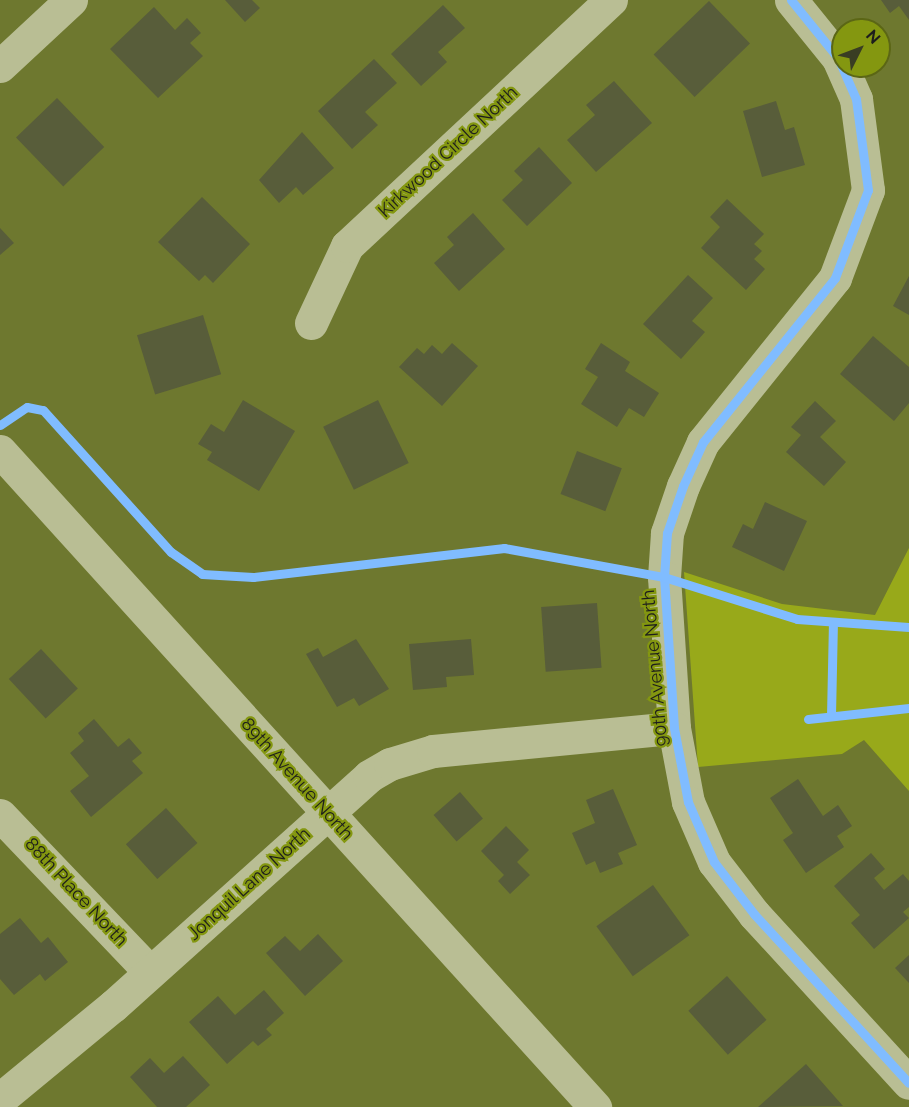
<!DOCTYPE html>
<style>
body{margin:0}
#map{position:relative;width:909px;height:1107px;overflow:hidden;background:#6e782f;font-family:Raleway,sans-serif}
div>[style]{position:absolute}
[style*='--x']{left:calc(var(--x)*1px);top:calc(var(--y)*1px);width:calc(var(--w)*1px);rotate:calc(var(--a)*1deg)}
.green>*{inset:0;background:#98a91a}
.building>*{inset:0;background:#585d3a;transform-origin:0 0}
.minor>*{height:33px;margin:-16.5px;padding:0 16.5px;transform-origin:16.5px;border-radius:16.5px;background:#b9be94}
.cycleway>*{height:9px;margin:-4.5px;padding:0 4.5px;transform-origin:4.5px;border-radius:4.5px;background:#80bcff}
span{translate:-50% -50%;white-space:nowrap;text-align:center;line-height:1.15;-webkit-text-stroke:4.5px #849710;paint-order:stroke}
.street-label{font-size:18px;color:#1d1d1d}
.north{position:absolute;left:831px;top:18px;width:60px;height:60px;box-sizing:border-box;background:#849710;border:2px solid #5b6615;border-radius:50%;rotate:48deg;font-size:16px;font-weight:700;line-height:24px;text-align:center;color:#1d1d1d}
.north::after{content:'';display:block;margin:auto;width:21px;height:27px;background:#393d23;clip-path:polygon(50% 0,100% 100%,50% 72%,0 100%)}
</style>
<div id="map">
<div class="green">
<div style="clip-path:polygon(909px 548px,909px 791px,864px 740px,842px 754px,698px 767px,684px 572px,782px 604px,875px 615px)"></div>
</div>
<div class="building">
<div style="clip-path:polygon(225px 0,252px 0,260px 8px,245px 22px)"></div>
<div style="clip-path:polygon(881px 0,909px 0,909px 20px,899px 6px,890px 13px)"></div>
<div style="left:709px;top:1px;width:59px;height:77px;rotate:46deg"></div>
<div style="clip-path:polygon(443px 5px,465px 28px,438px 52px,447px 62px,421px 86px,391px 54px)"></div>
<div style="clip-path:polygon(154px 7px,175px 30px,187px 18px,201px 33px,190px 43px,203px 56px,158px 98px,110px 49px)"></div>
<div style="clip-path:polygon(374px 59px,397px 83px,365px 112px,378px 125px,352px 149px,318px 111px)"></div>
<div style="clip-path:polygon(614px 81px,652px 123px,596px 172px,567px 140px,595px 115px,586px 105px)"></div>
<div style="left:57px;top:98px;width:68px;height:57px;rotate:46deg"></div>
<div style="clip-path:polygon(776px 101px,785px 130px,794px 127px,805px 165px,762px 177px,743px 111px)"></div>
<div style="clip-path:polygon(302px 132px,334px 168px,303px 195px,296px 187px,279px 203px,259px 180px)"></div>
<div style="clip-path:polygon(539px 147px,572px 183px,527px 226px,502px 200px,523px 180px,514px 171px)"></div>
<div style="clip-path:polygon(202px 197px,250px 244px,213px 283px,205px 275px,199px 281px,158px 242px)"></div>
<div style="clip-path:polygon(727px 199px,764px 234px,754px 244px,762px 251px,754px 259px,765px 269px,746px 290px,701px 248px,720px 227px,710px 217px)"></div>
<div style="clip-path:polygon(473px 213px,505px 249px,459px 291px,434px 263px,454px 245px,447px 237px)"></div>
<div style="clip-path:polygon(0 228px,14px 243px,0 255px)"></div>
<div style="clip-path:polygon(688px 275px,713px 298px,692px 321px,705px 332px,681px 359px,643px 324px)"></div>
<div style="clip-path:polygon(909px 276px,909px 315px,893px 306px)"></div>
<div style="left:203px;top:315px;width:62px;height:69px;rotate:73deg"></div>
<div style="clip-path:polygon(873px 336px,909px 367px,909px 403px,894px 421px,840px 374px)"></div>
<div style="clip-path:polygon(452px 343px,478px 366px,442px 406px,399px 367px,417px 348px,424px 354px,432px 345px,442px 354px)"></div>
<div style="clip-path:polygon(601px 343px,630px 362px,625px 371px,659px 393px,644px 417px,629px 408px,617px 427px,581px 404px,598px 377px,585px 369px)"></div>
<div style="clip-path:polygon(243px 400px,295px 431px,259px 491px,207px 460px,212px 452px,198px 444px,211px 424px,224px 432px)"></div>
<div style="left:378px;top:400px;width:70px;height:61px;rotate:64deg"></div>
<div style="clip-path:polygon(815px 401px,836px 421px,820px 437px,846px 462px,824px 486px,786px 452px,801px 435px,791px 427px)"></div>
<div style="left:577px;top:451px;width:48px;height:46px;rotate:21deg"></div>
<div style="clip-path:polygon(765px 502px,807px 521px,784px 571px,732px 547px,743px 524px,753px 529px)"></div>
<div style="left:597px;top:603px;width:65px;height:56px;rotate:86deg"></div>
<div style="clip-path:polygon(356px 639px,389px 689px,359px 706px,354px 698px,337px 707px,306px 654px,318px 648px,323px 657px)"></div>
<div style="clip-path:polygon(471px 639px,474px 675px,446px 677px,447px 687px,413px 690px,409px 644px)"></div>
<div style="left:41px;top:649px;width:54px;height:44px;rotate:47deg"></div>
<div style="clip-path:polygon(94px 719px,118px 747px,129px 738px,142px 753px,132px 761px,143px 773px,91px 817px,70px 791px,89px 776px,70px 753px,84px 741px,78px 733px)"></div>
<div style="clip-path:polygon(798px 779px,823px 816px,838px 805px,852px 826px,837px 836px,844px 847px,806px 873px,783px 840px,793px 833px,770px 798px)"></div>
<div style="clip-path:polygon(613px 789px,637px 845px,618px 853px,623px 864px,600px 873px,595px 861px,586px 865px,572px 833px,595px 823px,586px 800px)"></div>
<div style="left:460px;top:792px;width:35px;height:35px;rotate:49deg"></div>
<div style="left:166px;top:808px;width:47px;height:54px;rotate:48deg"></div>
<div style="clip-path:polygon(506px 826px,529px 850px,517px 862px,530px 875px,510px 894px,498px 881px,504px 875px,481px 851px)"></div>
<div style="clip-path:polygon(871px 853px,885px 869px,874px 878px,884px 890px,903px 874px,909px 881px,909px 907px,903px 912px,909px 918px,874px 949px,851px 923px,860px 915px,834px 886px)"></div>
<div style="left:653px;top:885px;width:62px;height:70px;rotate:54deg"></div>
<div style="clip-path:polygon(20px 918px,41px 943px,48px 937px,68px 962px,45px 981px,40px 974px,14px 995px,0 979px,0 934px)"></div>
<div style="clip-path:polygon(318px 934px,343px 961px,305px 996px,266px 953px,285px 936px,300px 951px)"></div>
<div style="clip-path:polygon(909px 955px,909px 983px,895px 968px)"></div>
<div style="left:727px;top:976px;width:59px;height:52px;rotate:48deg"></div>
<div style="clip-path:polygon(264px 990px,284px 1013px,266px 1029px,272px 1035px,258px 1046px,253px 1041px,227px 1064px,189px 1022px,218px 996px,235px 1015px)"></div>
<div style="clip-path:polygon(183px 1056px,210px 1085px,186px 1107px,157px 1107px,130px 1077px,150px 1058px,164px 1073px)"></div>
<div style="clip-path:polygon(806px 1064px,843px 1106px,758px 1107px)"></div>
</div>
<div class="minor">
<div style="--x:791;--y:0;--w:75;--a:51"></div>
<div style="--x:838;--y:58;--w:45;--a:66.3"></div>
<div style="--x:856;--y:99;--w:92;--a:82.5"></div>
<div style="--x:868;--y:190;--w:94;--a:110.6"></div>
<div style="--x:835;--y:278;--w:211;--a:128.8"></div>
<div style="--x:703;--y:442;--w:48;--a:114.4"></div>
<div style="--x:683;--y:486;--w:50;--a:108.8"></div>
<div style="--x:667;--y:533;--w:44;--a:93.9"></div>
<div style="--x:664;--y:577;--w:151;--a:86.2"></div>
<div style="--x:674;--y:728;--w:75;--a:79.3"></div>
<div style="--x:688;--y:802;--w:65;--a:66.6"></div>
<div style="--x:714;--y:862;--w:66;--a:52.4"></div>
<div style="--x:754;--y:914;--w:229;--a:47.5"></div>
<div style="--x:0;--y:66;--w:97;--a:-42.9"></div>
<div style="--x:311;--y:323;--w:85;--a:-64.9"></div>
<div style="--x:347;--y:246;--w:361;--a:-43"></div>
<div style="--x:0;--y:451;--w:886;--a:47.79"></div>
<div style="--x:0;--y:815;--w:217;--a:46.3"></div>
<div style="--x:0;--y:1099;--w:146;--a:-39.5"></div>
<div style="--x:113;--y:1006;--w:344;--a:-41.9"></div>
<div style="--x:369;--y:776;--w:24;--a:-30"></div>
<div style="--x:390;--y:764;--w:45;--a:-16.8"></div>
<div style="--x:433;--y:751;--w:242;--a:-5.5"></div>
</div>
<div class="cycleway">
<div style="--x:791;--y:0;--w:75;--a:51"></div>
<div style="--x:838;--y:58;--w:45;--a:66.3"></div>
<div style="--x:856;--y:99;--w:92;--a:82.5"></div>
<div style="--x:868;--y:190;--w:94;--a:110.6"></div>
<div style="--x:835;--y:278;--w:211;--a:128.8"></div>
<div style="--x:703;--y:442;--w:48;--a:114.4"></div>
<div style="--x:683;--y:486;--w:50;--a:108.8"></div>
<div style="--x:667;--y:533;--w:44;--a:93.9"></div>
<div style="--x:664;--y:577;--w:151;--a:86.2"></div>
<div style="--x:674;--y:728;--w:75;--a:79.3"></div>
<div style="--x:688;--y:802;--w:65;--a:66.6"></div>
<div style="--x:714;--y:862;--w:66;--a:52.4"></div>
<div style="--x:754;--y:914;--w:229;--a:47.5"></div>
<div style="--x:0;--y:425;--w:32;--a:-34"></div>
<div style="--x:27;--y:407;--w:16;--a:11"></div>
<div style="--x:43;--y:410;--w:191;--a:48"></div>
<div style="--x:171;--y:552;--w:38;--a:35"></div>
<div style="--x:202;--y:574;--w:51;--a:3.4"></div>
<div style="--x:253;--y:577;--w:253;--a:-6.6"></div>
<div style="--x:504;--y:548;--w:163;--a:10.3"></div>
<div style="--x:664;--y:577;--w:139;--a:17.5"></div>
<div style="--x:797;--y:619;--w:112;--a:4.1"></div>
<div style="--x:831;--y:716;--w:92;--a:-88.8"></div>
<div style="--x:808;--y:719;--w:102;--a:-6.2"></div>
</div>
<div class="street-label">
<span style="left:448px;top:152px;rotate:-43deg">Kirkwood Circle North</span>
<span style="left:655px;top:668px;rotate:-95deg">90th Avenue North</span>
<span style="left:297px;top:779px;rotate:48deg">89th Avenue North</span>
<span style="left:249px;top:884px;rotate:-42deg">Jonquil Lane North</span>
<span style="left:76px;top:892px;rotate:47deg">88th Place North</span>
</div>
<div class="north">N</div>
</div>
